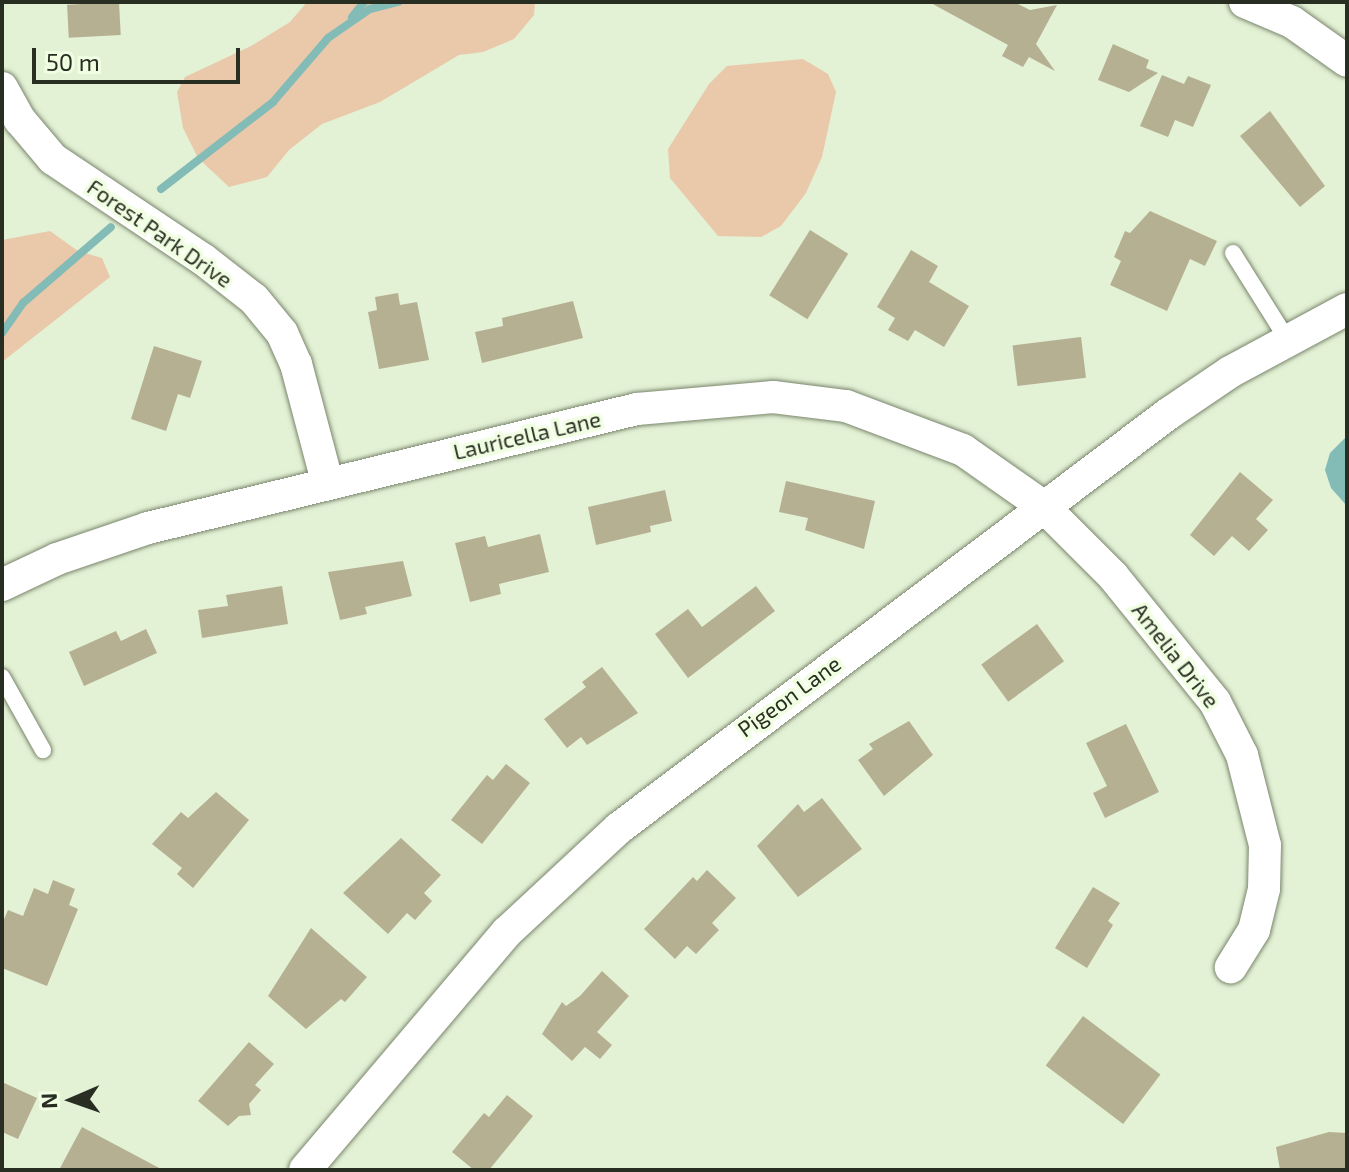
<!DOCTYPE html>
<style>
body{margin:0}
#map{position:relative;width:1349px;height:1172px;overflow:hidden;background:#e3f1d5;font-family:"Exo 2",sans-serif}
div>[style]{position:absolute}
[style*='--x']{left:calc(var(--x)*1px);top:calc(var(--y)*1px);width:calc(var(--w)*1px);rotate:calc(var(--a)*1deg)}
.green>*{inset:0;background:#eac9ab}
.water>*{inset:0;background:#83bbb7}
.stream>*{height:8px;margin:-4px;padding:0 4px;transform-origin:4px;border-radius:4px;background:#83bbb7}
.building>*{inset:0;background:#b6b093;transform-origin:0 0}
.roads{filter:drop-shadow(0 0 2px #7a866d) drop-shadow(0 0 2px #7a866d)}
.lane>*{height:16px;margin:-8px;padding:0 8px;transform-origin:8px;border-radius:8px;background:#fff}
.street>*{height:32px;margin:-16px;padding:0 16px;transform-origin:16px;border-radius:16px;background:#fff}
span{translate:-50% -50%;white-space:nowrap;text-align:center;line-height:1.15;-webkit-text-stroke:7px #f0fee2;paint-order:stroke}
.street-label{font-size:22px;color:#292e23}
.frame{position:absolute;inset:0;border:4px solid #292e23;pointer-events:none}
.north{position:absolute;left:32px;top:1060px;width:80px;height:80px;-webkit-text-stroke:6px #f0fee2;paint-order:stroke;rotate:268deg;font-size:22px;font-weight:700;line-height:32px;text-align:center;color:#292e23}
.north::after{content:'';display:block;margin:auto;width:28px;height:36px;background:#292e23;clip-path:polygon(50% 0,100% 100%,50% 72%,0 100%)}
.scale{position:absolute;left:32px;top:48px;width:208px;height:36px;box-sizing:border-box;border:4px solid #292e23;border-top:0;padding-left:10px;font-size:24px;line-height:28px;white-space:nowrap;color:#292e23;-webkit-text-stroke:6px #f0fee2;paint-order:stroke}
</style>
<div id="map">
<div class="green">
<div style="clip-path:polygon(307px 2px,535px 2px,534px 15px,514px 39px,483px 52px,459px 55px,380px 102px,322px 124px,289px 150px,267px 177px,229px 187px,198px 158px,183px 128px,177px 92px,185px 77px,251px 46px,290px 22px)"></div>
<div style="clip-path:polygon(803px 59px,828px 74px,836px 92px,822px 157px,806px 193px,781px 226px,761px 237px,718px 236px,670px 178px,668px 149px,709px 84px,727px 66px)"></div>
<div style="clip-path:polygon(50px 231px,78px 251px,102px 258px,110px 277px,2px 362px,2px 240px)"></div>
</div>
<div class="water">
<div style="clip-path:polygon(1347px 436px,1347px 506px,1331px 488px,1325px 470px,1330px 453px)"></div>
</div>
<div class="stream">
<div style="--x:352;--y:17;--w:19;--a:-51"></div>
<div style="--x:161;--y:189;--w:142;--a:-37.8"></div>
<div style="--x:273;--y:102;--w:84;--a:-49.3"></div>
<div style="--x:328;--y:38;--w:51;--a:-34.6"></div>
<div style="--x:370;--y:9;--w:29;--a:-14"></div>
<div style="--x:2;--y:333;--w:37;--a:-55"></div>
<div style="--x:23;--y:303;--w:116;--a:-40.8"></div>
</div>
<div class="building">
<div style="left:119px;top:2px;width:33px;height:52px;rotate:87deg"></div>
<div style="clip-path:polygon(929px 2px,1014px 2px,1030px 10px,1057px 5px,1036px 44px,1055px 71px,1029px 57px,1023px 67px,1002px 56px,1008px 45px)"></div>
<div style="clip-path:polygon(1113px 44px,1149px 60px,1146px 68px,1158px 73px,1129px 92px,1098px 80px)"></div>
<div style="clip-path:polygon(1162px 75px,1184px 84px,1188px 76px,1211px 85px,1193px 127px,1175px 120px,1168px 137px,1140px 126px)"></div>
<div style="clip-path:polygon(1270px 111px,1325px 186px,1300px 207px,1240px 136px)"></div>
<div style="clip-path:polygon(1150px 211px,1217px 241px,1205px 266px,1190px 259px,1167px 311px,1110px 285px,1121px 261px,1114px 257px,1125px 231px,1130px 233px)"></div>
<div style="left:810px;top:230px;width:45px;height:77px;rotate:32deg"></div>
<div style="clip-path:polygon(911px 250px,938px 266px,929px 282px,969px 306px,944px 347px,915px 330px,908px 341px,888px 330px,895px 318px,877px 307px)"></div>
<div style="clip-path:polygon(398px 293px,400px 305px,417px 302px,429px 360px,379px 369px,368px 312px,377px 310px,375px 297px)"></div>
<div style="clip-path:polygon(573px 301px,583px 338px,482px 363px,475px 332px,503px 326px,502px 318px)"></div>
<div style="left:1081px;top:337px;width:41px;height:69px;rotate:83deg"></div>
<div style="clip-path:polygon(154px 346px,202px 361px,190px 398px,178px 394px,166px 431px,131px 419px)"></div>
<div style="clip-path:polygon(1240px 472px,1273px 500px,1256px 519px,1268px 530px,1249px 551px,1232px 536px,1214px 556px,1190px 535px)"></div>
<div style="clip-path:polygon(786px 481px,875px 501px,864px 549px,805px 530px,808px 518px,779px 512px)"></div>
<div style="clip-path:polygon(665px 490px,672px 521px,650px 526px,651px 532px,596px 545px,588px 507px)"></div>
<div style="clip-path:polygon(540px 534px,549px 572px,499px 584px,501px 594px,470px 602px,455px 543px,485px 536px,488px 547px)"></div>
<div style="clip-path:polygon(403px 561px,412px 596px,365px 607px,367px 614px,340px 620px,328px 572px)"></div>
<div style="clip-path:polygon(282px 586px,288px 624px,202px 638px,198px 610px,228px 606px,226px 595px)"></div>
<div style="clip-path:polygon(756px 586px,775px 611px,688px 678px,655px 634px,688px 609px,702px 627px)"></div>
<div style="left:1037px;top:624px;width:46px;height:69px;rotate:54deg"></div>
<div style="clip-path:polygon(146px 629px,157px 653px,84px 686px,69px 652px,116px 631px,121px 641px)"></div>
<div style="clip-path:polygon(602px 667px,638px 713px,587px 745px,581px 737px,567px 748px,544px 719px,586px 687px,582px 682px)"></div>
<div style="clip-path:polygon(909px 721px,933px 755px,884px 796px,858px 760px,873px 749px,869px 744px)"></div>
<div style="clip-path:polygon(1126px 724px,1159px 792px,1105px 818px,1093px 793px,1107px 786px,1086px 743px)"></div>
<div style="clip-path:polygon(506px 764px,530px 783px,482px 844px,451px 820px,487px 775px,493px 780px)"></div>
<div style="clip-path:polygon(216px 792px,249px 820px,193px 888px,177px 874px,182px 868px,152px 844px,181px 812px,188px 818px)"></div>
<div style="clip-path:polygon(822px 798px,862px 849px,798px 897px,757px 846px,798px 804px,804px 812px)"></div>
<div style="clip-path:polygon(401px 838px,441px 875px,424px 893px,432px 901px,415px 920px,407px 913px,388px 934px,343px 893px)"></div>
<div style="clip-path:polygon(707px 870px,736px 898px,712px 923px,719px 930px,696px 954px,687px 946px,675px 959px,644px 929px,693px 877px,697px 881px)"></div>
<div style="clip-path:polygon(53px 880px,75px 889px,69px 905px,78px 909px,47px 986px,2px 968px,2px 924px,8px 910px,23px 916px,34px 888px,48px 894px)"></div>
<div style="clip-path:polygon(1093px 887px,1120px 903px,1108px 921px,1113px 925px,1087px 968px,1055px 948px)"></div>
<div style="clip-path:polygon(311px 928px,367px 977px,345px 1002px,341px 999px,306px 1029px,268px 996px)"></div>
<div style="clip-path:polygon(602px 971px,629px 996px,597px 1032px,612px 1045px,600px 1059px,585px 1047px,572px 1061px,542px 1034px,562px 1002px,566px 1006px,580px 996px)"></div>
<div style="left:1083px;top:1016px;width:97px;height:62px;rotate:37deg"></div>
<div style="clip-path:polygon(249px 1042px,274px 1064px,255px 1085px,261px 1090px,249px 1104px,251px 1115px,239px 1116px,228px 1126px,198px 1101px)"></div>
<div style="clip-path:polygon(2px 1082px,37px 1098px,18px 1139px,2px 1132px)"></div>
<div style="clip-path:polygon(507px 1095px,533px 1116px,489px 1170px,474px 1170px,452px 1152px,484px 1113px,489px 1117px)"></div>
<div style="clip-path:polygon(82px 1127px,163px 1170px,59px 1170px)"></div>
<div style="clip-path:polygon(1329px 1132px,1347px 1133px,1347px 1170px,1280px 1170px,1276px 1147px)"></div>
</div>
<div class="roads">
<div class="lane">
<div style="--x:1233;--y:253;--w:102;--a:57.9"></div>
<div style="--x:2;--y:677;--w:84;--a:60.7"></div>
</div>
<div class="street">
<div style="--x:1245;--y:2;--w:51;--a:23.1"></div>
<div style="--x:1292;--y:22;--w:67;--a:35.3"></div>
<div style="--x:2;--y:88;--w:37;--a:61"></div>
<div style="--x:20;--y:120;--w:51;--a:49.8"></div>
<div style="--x:53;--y:159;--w:182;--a:33.8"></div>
<div style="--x:204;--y:260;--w:63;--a:38"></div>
<div style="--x:254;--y:299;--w:44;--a:50.5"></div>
<div style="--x:282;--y:333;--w:34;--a:66"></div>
<div style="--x:296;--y:364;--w:121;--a:75.2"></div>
<div style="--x:2;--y:585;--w:61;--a:-25.3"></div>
<div style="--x:57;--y:559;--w:96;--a:-18.8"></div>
<div style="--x:148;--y:528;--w:503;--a:-13.68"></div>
<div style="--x:637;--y:409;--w:137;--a:-5"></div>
<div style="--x:773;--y:397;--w:74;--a:7"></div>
<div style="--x:846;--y:406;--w:125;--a:20.6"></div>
<div style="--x:963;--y:450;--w:99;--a:35.1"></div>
<div style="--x:1044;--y:507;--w:98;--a:45"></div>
<div style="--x:1113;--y:576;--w:162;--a:51"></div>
<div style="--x:1215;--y:702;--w:59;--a:63"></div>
<div style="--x:1242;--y:755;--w:93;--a:75.7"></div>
<div style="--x:1265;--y:845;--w:44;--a:91.3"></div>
<div style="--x:1264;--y:889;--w:42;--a:103.7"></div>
<div style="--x:1254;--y:930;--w:44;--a:121.9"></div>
<div style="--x:305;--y:1170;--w:312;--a:-49.7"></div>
<div style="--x:507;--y:932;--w:153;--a:-42.9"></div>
<div style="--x:619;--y:828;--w:688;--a:-37.02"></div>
<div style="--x:1168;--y:414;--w:75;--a:-34.1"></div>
<div style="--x:1230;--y:372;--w:133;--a:-28.3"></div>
</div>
</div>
<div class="street-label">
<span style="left:160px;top:233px;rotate:35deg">Forest Park Drive</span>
<span style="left:527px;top:435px;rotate:-13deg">Lauricella Lane</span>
<span style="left:1176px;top:655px;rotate:52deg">Amelia Drive</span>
<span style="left:789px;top:696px;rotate:-36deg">Pigeon Lane</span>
</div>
<div class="frame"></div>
<div class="north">N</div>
<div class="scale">50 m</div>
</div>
